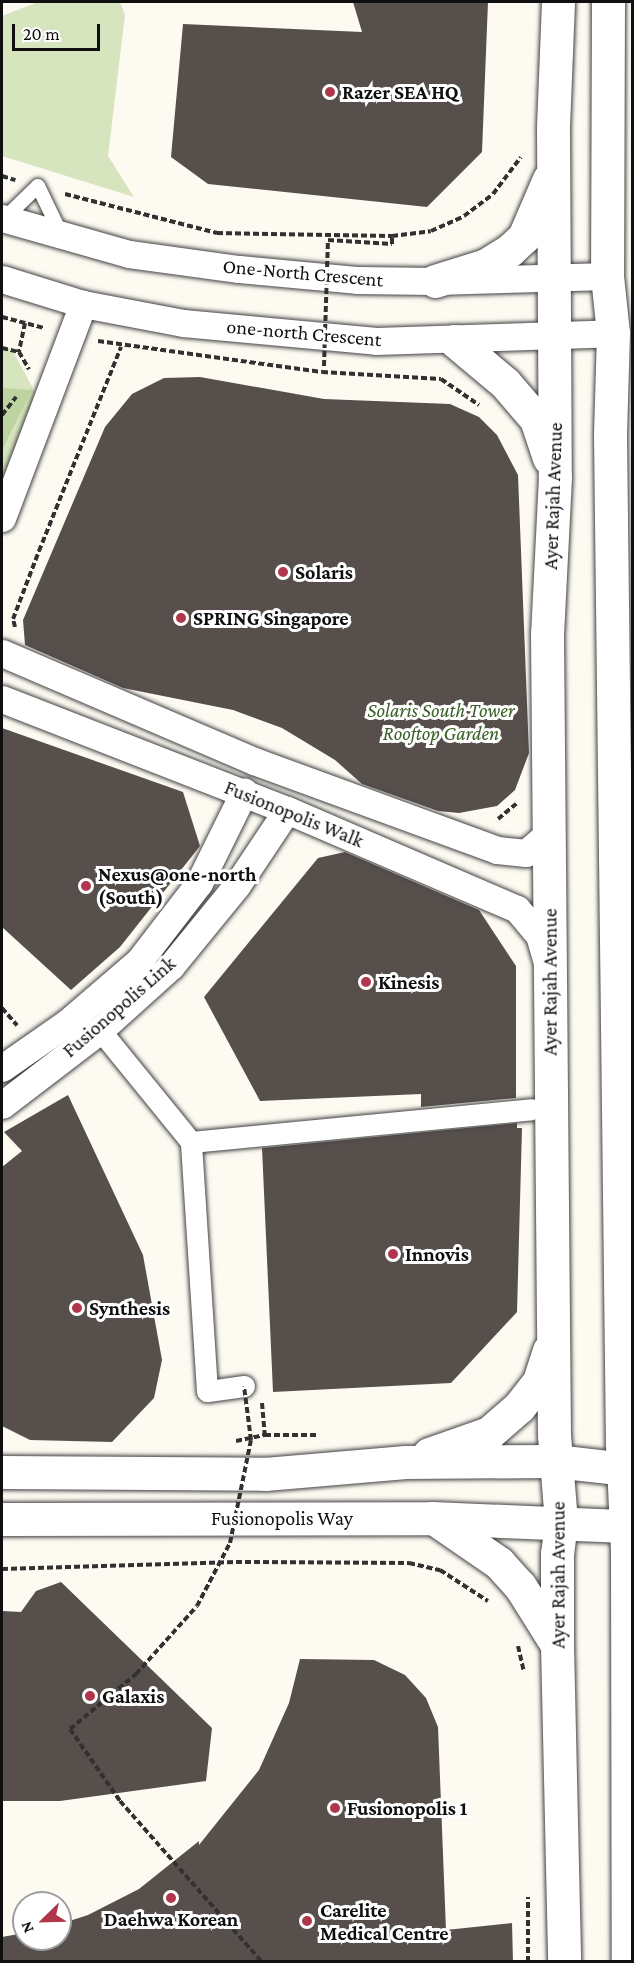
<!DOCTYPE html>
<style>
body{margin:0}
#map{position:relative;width:634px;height:1963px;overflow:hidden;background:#fdfaf2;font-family:"Crimson Pro",serif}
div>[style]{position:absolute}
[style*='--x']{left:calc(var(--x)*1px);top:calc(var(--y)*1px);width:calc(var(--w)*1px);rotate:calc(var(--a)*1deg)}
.green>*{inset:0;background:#d7e5bf}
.forest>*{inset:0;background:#bed4a0}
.building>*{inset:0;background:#564f4c}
.path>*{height:4px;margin-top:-2px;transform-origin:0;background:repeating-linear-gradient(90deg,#313131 0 6px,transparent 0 9px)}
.roads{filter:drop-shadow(0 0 2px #424242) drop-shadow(0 0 2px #424242)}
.service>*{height:14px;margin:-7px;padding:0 7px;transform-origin:7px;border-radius:7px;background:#fff}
.pedestrian>*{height:21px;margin:-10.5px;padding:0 10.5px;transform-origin:10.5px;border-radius:10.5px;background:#fff}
.minor>*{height:27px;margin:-13.5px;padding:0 13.5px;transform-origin:13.5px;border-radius:13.5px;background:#fff}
.tertiary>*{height:33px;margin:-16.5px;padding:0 16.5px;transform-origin:16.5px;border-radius:16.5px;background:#fff}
.path-bridge>*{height:4px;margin-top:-2px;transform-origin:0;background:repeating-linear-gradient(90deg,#313131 0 6px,transparent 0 9px)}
.dots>*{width:16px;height:16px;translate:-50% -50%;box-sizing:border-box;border:3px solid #fff;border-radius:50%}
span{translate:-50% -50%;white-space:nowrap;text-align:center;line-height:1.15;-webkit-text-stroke:6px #fff;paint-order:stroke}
.poi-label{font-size:20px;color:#0f0f0f;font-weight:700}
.left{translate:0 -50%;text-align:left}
.street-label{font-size:20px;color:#0f0f0f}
.park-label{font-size:20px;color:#396026;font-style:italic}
.frame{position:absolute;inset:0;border:3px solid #0f0f0f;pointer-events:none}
.north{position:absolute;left:12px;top:1891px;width:60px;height:60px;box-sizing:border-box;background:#fff;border:2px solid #9f9f9f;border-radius:50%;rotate:247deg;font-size:16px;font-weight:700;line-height:24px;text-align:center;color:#0f0f0f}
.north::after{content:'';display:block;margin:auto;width:21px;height:27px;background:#af364b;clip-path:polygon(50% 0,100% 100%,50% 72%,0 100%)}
.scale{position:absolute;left:12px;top:24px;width:88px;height:27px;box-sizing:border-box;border:3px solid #0f0f0f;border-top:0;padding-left:8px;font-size:18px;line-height:21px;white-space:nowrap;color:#0f0f0f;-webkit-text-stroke:4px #fff;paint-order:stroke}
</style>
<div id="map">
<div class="green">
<div style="clip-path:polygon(38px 2px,120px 2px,125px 15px,108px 156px,134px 197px,2px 156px,2px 16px)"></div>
<div style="clip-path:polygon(2px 346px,12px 349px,38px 398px,2px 496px)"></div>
</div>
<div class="forest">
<div style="clip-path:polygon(2px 388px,32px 390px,2px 450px)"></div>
</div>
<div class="building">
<div style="clip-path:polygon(353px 2px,488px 2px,482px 152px,427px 207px,208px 184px,171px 157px,183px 24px,362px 32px)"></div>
<div style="clip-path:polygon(200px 377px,324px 399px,450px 404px,479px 417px,497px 435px,518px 475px,529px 753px,515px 790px,497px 806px,459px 813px,438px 811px,362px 784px,335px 760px,282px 728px,233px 710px,123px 688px,25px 645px,23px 620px,105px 427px,132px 394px,164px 378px)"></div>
<div style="clip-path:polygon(2px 728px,183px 792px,200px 846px,120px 947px,71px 990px,2px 927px)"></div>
<div style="clip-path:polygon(345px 852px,479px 910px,516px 966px,516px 1098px,421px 1107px,421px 1094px,260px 1101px,204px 997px,318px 858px)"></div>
<div style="clip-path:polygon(68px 1095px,143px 1255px,162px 1360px,154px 1398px,112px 1442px,30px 1440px,2px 1426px,2px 1167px,22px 1151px,4px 1132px)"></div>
<div style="clip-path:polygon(517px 1123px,517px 1128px,522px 1128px,517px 1312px,451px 1383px,273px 1392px,262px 1148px)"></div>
<div style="clip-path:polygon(61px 1582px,212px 1728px,206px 1781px,60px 1801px,2px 1801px,2px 1611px,21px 1612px,36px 1591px)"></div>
<div style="clip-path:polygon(300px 1659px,374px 1660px,405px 1675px,426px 1698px,438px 1727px,446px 1930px,512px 1923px,513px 1962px,2px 1962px,2px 1937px,24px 1933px,24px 1939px,60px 1939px,60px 1924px,88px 1915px,139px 1889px,199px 1841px,199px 1845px,259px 1770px,289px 1703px)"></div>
</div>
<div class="path">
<div style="--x:2;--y:176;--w:14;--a:17"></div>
<div style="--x:65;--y:194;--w:157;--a:14.4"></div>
<div style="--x:217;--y:233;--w:175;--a:1"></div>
<div style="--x:392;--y:236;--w:39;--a:-7"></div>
<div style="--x:431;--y:231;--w:36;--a:-24"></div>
<div style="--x:464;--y:216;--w:36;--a:-37"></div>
<div style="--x:493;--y:194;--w:46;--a:-52.9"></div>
<div style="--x:328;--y:240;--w:64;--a:3.6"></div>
<div style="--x:392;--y:244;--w:8;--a:-90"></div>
<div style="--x:2;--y:317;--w:43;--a:14.7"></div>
<div style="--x:25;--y:323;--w:30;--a:102"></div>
<div style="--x:19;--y:352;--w:20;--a:60"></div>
<div style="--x:98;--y:341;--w:226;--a:7.9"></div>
<div style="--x:322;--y:372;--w:119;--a:3.4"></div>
<div style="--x:441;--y:379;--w:46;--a:34.4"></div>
<div style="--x:2;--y:348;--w:17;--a:13"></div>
<div style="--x:2;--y:415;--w:23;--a:-52"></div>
<div style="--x:15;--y:627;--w:8;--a:-104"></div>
<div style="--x:13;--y:619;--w:73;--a:-69.1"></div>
<div style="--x:39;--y:551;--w:220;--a:-68.1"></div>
<div style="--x:498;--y:819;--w:25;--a:-40"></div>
<div style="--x:2;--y:1008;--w:23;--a:49"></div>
<div style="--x:262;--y:1403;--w:32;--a:85"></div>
<div style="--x:265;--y:1435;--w:54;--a:0"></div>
<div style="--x:236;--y:1441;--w:30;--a:-12"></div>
<div style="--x:2;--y:1569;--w:234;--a:-1.7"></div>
<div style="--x:236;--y:1562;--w:173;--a:0.3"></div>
<div style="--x:409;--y:1563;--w:32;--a:13"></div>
<div style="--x:440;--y:1570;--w:57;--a:32.9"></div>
<div style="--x:518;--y:1646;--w:26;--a:77"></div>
<div style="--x:70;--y:1729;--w:88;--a:55.2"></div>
<div style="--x:120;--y:1801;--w:215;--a:48.6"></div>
<div style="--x:528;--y:1962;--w:65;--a:-90"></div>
</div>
<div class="roads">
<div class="service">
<div style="--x:4;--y:219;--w:47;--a:-44.1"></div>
<div style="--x:38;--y:186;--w:53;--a:64.4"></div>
</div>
<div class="pedestrian">
<div style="--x:100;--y:1030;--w:144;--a:50.9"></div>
<div style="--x:244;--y:1386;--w:37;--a:172"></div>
<div style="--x:207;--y:1391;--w:250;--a:-93.7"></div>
<div style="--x:191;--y:1142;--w:342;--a:-5.5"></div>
</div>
<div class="minor">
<div style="--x:2;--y:218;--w:132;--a:15.8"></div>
<div style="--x:129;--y:254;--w:111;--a:7.8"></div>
<div style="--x:239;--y:269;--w:120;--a:5.3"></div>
<div style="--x:358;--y:280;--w:77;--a:0.7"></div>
<div style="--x:435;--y:281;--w:172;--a:-1.7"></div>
<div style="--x:2;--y:279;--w:85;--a:17.2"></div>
<div style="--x:83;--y:304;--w:102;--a:10.8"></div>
<div style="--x:183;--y:323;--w:194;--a:5.3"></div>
<div style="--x:376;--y:341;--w:237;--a:-1.9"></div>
<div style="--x:2;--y:518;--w:229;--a:-69.3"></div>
<div style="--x:2;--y:653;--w:274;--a:23.2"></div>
<div style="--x:254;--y:761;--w:259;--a:20.1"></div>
<div style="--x:497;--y:850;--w:29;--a:6"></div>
<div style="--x:526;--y:853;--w:30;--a:-41"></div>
<div style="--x:2;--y:699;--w:306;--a:21.3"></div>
<div style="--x:287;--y:810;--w:250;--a:23.3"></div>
<div style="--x:517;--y:909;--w:34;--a:50"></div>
<div style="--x:539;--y:935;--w:25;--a:74"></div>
<div style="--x:2;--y:1068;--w:80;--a:-34.9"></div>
<div style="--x:68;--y:1022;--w:94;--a:-40.7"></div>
<div style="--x:139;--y:961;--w:98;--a:-52.4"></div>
<div style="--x:199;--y:883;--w:102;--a:-63.7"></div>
<div style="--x:2;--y:1105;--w:123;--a:-37.4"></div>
<div style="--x:100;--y:1030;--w:96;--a:-42"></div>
<div style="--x:171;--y:966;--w:104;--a:-50.8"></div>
<div style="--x:237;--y:885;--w:90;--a:-56.3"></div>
</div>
<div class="tertiary">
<div style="--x:558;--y:2;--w:126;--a:92.3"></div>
<div style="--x:553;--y:128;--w:349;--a:89.7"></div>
<div style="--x:555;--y:477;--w:157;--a:92.9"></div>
<div style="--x:547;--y:634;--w:801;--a:89.5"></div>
<div style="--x:554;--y:1435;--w:87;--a:85.4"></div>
<div style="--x:561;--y:1522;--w:31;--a:97"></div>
<div style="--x:557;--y:1553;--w:92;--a:90"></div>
<div style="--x:557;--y:1645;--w:317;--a:88.7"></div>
<div style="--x:608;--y:2;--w:274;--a:90.2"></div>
<div style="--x:607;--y:276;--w:57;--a:84"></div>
<div style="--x:613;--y:333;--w:102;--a:91.7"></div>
<div style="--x:610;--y:435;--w:1009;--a:89.32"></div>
<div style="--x:622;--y:1444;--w:108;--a:87.3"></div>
<div style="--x:627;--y:1552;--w:410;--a:89.9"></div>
<div style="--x:435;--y:281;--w:53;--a:-17.4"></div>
<div style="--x:486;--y:265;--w:28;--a:-32"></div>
<div style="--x:510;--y:250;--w:19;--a:-43"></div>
<div style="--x:524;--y:237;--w:63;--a:-66.7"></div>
<div style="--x:455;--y:341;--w:65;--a:40"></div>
<div style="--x:505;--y:383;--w:48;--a:49.3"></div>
<div style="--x:536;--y:419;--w:41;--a:71.6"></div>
<div style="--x:429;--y:1454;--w:64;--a:-19.3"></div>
<div style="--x:489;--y:1433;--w:40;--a:-41"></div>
<div style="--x:519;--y:1407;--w:33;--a:-52"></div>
<div style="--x:539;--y:1381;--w:32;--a:-72"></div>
<div style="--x:2;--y:1472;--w:263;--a:0.4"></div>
<div style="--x:265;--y:1474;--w:141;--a:-4.9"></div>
<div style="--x:405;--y:1462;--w:150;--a:-0.4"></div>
<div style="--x:555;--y:1461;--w:70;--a:6.5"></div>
<div style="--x:2;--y:1519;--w:430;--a:-0.1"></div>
<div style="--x:432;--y:1518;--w:194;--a:2.4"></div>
<div style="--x:435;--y:1519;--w:78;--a:34.5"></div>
<div style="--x:499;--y:1563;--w:31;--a:48"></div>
<div style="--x:520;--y:1586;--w:70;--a:57.9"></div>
</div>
</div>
<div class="path-bridge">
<div style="--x:324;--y:366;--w:126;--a:-88.2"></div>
<div style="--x:70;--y:1729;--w:86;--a:-39.8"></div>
<div style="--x:136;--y:1674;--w:91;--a:-48.1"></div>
<div style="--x:197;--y:1606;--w:71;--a:-62.4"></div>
<div style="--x:230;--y:1543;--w:105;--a:-78.5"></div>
<div style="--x:251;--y:1440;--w:54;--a:-97.4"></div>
</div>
<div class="dots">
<div style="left:330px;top:92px;background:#af364b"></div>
<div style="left:283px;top:572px;background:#af364b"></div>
<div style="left:181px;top:618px;background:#af364b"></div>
<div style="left:86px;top:886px;background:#af364b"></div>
<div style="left:366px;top:982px;background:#af364b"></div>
<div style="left:393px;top:1254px;background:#af364b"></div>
<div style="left:77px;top:1308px;background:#af364b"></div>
<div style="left:90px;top:1696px;background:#af364b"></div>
<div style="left:335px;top:1808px;background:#af364b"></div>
<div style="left:171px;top:1898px;background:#af364b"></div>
<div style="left:307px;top:1921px;background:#af364b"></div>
</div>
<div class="poi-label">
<span class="left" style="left:342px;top:92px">Razer SEA HQ</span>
<span class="left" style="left:295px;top:572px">Solaris</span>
<span class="left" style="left:193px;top:618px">SPRING Singapore</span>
<span class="left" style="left:98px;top:886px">Nexus@one-north<br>(South)</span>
<span class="left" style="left:378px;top:982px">Kinesis</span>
<span class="left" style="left:405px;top:1254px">Innovis</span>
<span class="left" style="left:89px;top:1308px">Synthesis</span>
<span class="left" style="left:102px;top:1696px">Galaxis</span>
<span class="left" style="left:347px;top:1808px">Fusionopolis 1</span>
<span class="left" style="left:320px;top:1922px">Carelite<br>Medical Centre</span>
<span style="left:171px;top:1919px">Daehwa Korean</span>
</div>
<div class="street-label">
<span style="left:303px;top:273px;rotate:5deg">One-North Crescent</span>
<span style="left:304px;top:333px;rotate:5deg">one-north Crescent</span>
<span style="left:553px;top:496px;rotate:-88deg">Ayer Rajah Avenue</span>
<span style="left:294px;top:814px;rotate:22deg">Fusionopolis Walk</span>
<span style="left:550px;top:982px;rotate:-90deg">Ayer Rajah Avenue</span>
<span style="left:119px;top:1007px;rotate:-41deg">Fusionopolis Link</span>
<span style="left:282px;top:1518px">Fusionopolis Way</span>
<span style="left:558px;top:1575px;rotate:-90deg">Ayer Rajah Avenue</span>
</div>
<div class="park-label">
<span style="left:441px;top:722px">Solaris South Tower<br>Rooftop Garden</span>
</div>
<div class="frame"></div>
<div class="north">N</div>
<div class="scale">20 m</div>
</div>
